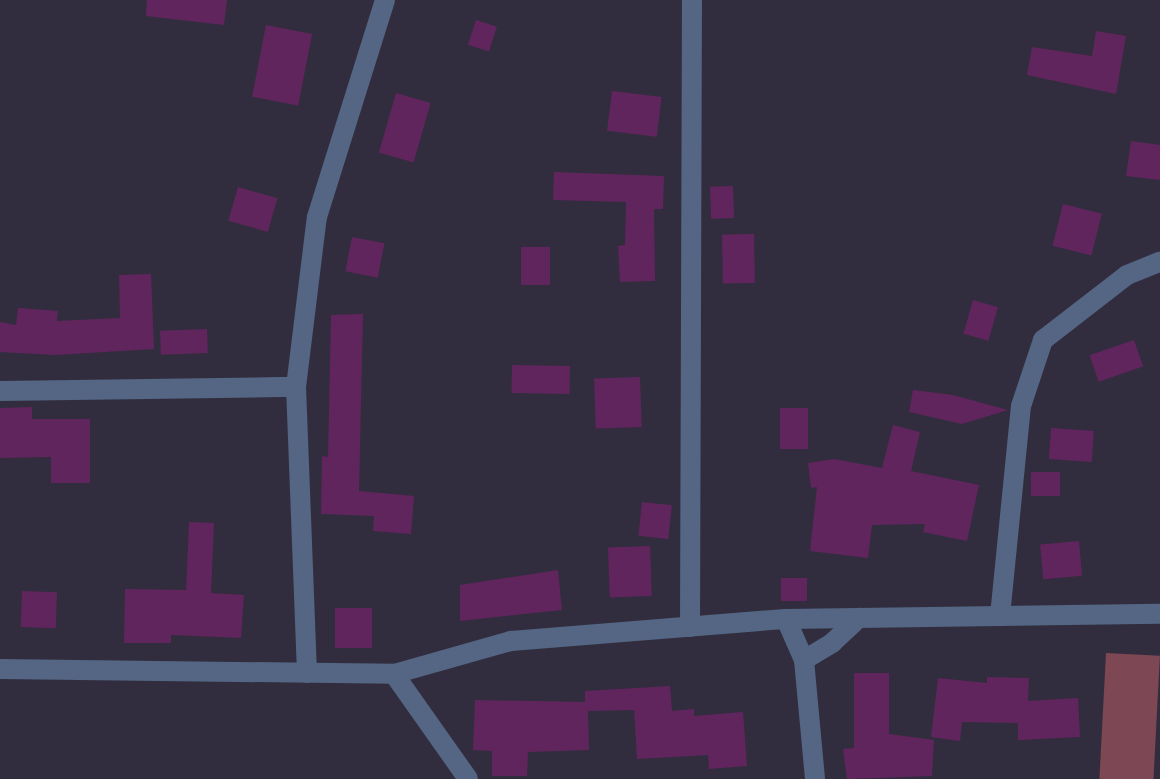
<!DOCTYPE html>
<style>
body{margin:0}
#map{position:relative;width:1160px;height:779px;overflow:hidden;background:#312d3e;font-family:Manrope,sans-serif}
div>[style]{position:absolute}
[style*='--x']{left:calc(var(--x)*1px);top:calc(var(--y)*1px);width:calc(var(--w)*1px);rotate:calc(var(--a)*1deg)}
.green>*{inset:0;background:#7d4754;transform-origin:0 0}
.building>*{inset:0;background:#61255d;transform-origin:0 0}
.street>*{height:20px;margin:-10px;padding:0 10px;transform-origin:10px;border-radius:10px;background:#546683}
span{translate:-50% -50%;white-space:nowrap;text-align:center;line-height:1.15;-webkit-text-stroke:6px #272333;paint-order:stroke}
</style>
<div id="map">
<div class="green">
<div style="left:1106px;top:653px;width:54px;height:126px;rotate:3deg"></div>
</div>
<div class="building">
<div style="clip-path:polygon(147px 0,227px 0,224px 25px,146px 16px)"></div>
<div style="left:476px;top:20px;width:22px;height:26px;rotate:18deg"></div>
<div style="left:266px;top:25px;width:47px;height:73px;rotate:11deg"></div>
<div style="clip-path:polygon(1096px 31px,1126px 36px,1116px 94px,1027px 75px,1032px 47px,1092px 56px)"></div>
<div style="left:612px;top:91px;width:50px;height:40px;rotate:7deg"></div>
<div style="left:396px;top:93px;width:36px;height:62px;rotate:16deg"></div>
<div style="clip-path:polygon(1131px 141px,1160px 145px,1160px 180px,1126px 176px)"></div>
<div style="clip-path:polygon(554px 172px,664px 176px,663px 209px,654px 209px,655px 281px,620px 282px,618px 246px,625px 245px,626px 202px,553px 200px)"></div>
<div style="left:733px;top:186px;width:32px;height:23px;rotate:88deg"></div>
<div style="left:238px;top:187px;width:41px;height:35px;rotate:16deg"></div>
<div style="left:1063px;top:204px;width:40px;height:43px;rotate:14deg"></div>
<div style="left:754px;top:234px;width:49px;height:32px;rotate:89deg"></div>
<div style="left:352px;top:237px;width:33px;height:35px;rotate:11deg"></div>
<div style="left:521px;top:247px;width:29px;height:38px"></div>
<div style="clip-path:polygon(151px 274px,154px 349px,55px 355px,0 352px,0 322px,16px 325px,18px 308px,58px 311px,57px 321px,120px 318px,119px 275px)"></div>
<div style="left:973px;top:300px;width:26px;height:35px;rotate:16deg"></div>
<div style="clip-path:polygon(363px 314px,359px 491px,414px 496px,411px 534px,373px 531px,374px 516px,321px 514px,322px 456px,328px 457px,331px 315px)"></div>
<div style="left:207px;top:329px;width:24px;height:47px;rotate:88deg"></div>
<div style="left:1134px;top:340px;width:28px;height:47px;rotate:71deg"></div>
<div style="left:512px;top:365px;width:58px;height:28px;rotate:1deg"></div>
<div style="left:640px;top:377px;width:50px;height:46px;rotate:88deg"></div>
<div style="clip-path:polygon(913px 390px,953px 395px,1008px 410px,962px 424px,909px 412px)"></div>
<div style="clip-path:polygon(32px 407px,32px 419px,90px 419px,90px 483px,51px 483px,51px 457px,0 458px,0 408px)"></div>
<div style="left:780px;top:408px;width:28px;height:41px"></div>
<div style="clip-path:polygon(893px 425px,920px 432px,911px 471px,979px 485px,967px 541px,923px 532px,925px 524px,872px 525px,868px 558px,810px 551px,817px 487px,811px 488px,808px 463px,834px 459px,882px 468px)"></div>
<div style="left:1051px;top:428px;width:43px;height:31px;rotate:4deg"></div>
<div style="left:1031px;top:472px;width:29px;height:24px"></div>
<div style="left:642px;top:502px;width:30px;height:34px;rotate:6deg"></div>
<div style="clip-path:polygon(189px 522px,214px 523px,211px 593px,244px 595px,241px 638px,171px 635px,171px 643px,124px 643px,125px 589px,186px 590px)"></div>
<div style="left:1079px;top:541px;width:35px;height:39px;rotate:85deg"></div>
<div style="left:650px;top:546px;width:50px;height:42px;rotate:88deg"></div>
<div style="clip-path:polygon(558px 570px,562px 610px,460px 621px,460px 585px)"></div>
<div style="left:781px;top:578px;width:26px;height:23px"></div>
<div style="left:22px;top:591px;width:35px;height:36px;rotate:2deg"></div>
<div style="left:335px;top:608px;width:37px;height:40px"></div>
<div style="clip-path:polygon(854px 673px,889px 673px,889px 734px,934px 740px,932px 776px,847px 779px,843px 749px,854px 748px)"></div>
<div style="clip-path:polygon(987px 677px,1029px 678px,1028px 701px,1078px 698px,1080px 737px,1018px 740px,1018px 723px,962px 722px,960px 741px,931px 737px,938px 678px,987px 683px)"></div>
<div style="clip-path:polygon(670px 686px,672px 711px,694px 709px,694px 716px,743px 712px,747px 766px,709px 769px,708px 755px,637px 759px,634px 710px,588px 711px,589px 750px,528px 752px,527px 776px,492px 776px,492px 751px,473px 750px,475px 700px,585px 702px,585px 691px)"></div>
</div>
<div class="street">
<div style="--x:0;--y:391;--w:296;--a:-0.8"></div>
<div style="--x:1000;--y:616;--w:211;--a:-84.3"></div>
<div style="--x:1021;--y:406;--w:70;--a:-71.6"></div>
<div style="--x:1043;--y:340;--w:106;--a:-37.7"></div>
<div style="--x:1127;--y:275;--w:35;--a:-22"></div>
<div style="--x:786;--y:619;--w:45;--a:66.3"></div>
<div style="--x:804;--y:660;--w:120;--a:84.7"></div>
<div style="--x:690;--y:627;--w:627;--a:-89.82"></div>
<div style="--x:804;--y:660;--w:33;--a:-31"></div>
<div style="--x:832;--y:643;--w:37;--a:-43"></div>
<div style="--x:0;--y:669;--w:394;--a:0.7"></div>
<div style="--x:394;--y:674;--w:122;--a:-15.8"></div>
<div style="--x:511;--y:641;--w:276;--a:-4.6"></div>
<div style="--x:786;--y:619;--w:374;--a:-0.8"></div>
<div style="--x:307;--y:673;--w:286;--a:-92.2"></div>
<div style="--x:296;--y:387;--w:171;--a:-83"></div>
<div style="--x:317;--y:217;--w:227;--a:-72.6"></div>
<div style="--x:394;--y:674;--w:128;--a:54.8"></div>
</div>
</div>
